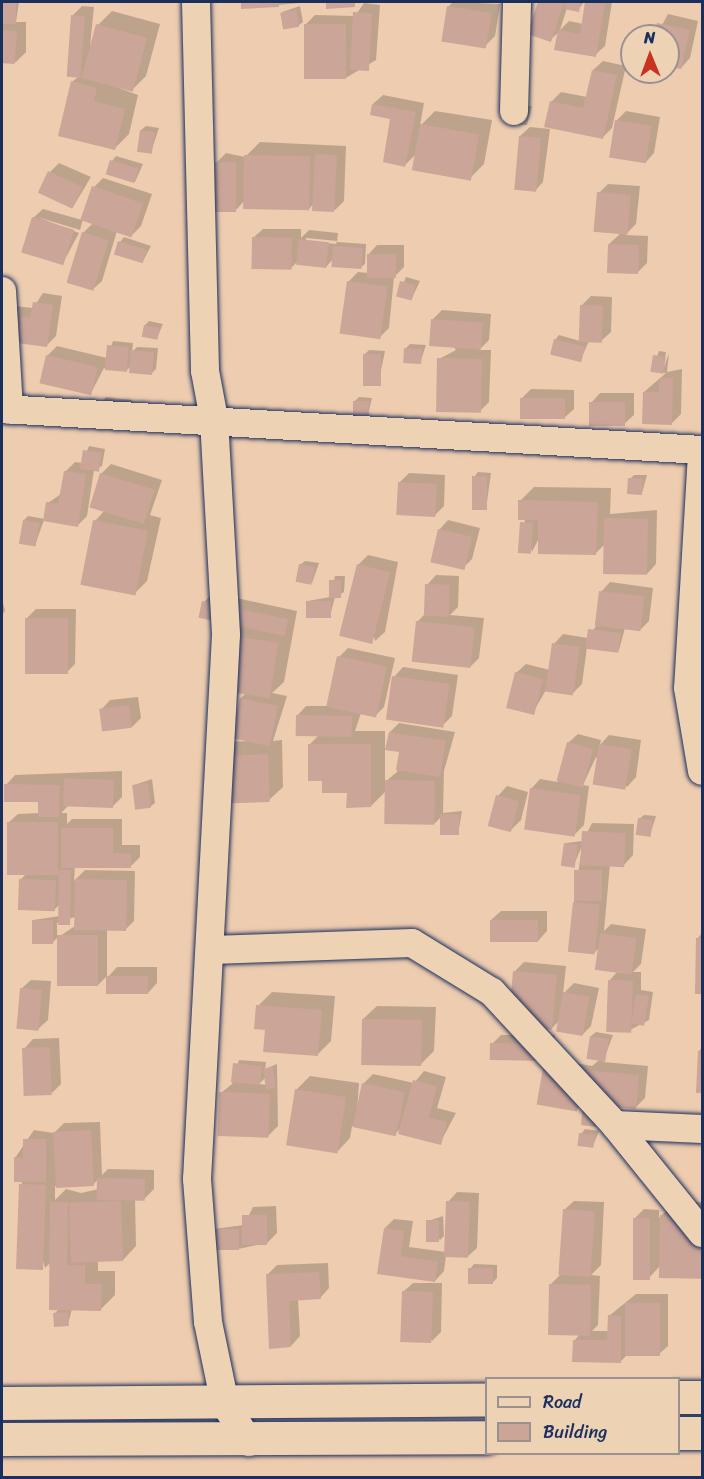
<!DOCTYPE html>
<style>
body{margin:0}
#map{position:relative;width:704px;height:1479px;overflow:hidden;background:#eeccaf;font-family:Sriracha,sans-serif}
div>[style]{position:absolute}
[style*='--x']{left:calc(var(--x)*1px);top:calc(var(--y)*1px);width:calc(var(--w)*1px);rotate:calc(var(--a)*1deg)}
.shadow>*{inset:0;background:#0003}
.building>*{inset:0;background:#cba597;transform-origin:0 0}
.roads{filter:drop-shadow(0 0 2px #1b2f5e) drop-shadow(0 0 2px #1b2f5e)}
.street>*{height:28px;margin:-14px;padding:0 14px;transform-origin:14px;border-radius:14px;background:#edd2b4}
.secondary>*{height:33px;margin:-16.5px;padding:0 16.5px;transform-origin:16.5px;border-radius:16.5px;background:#edd2b4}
span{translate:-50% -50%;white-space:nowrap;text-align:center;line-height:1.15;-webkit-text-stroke:6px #edd2b4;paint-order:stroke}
.frame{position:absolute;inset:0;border:3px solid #1b2f5e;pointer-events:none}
.legend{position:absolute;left:485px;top:1377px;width:195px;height:78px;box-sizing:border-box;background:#edd2b4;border:2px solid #999192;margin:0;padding:8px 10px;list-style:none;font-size:18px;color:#1b2f5e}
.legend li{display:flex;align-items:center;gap:12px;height:30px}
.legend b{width:30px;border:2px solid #999192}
.north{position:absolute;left:620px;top:24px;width:60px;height:60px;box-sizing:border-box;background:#edd2b4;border:2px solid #999192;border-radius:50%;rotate:359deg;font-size:16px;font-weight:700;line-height:24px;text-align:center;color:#1b2f5e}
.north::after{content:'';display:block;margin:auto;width:21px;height:27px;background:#c8321e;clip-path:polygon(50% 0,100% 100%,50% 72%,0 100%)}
</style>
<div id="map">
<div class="shadow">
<div style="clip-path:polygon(2px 2px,19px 2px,16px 22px,26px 22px,26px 52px,16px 62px,2px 61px)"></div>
<div style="clip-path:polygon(242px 2px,312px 2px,243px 8px)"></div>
<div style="clip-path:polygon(327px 2px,359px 2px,328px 7px)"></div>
<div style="clip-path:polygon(453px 2px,500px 4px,495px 36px,485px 46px,448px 7px)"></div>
<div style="clip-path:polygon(540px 2px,584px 2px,578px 10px,567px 8px,560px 30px,569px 21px,583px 24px,587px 2px,612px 2px,605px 46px,595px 55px,559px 32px,550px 40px,529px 33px)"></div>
<div style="clip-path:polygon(364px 3px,380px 5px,376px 60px,344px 79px,306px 24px,315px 15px,355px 16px)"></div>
<div style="clip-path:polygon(82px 6px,94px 7px,90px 46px,98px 25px,112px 11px,160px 24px,146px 76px,132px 90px,108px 84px,138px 95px,129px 134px,115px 148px,72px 82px,78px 77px,73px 15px)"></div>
<div style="clip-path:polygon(300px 6px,303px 22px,298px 26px,282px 12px)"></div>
<div style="clip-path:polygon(668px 14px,698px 21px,690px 58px,681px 68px,668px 65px,668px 36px,656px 36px)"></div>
<div style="clip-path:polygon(603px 61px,626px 66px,612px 128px,602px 138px,546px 126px,552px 101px,561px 92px,587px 97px,593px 70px)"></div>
<div style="clip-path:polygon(383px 95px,424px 103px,420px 126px,435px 111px,492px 120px,484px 164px,470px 178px,416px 154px,405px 165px,392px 118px,373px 104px)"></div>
<div style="clip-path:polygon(517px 106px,532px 106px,527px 125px,513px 125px)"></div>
<div style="clip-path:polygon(626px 111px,660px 117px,654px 153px,645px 163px,616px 121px)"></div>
<div style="clip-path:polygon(146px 126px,159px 128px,151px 152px,141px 130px)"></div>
<div style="clip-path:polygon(530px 127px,550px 129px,543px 182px,534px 192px,520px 136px)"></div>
<div style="clip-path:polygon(260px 142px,346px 146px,344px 201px,335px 210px,314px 203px,309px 209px,245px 200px,235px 211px,217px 162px,226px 153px,245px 157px)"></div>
<div style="clip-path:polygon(116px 156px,143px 164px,135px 182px,112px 161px)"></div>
<div style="clip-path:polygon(59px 163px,91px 177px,73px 207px,50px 172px)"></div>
<div style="clip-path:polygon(103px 178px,152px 194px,141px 226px,131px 236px,117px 231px,102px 281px,92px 290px,83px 233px,93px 223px,83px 219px,80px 230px,37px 217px,79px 233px,63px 263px,33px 218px,43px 209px,82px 220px,94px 187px)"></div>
<div style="clip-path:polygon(608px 184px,640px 186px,636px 224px,625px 235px,648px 236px,647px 263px,638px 272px,609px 244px,621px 233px,599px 193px)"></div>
<div style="clip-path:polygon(evenodd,263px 229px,301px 229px,301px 238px,309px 230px,338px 233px,337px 242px,366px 244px,365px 264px,360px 268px,333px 259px,326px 267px,296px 263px,291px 268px,253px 238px,263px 229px,306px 238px,337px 241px,336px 244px,306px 241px,306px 238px)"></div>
<div style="clip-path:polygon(124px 237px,151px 246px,143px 261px,120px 242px)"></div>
<div style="clip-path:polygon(377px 245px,404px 245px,404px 267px,394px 277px,389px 328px,380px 337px,349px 281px,358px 272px,368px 273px,368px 255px)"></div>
<div style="clip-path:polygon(406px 277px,420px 281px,412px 298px,398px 295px)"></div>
<div style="clip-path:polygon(43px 293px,62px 296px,56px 336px,47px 345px,2px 340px,14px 306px,33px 308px)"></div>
<div style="clip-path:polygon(591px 296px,612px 297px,611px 332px,601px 341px,589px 341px,580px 361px,555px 340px,559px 335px,580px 341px,581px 306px)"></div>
<div style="clip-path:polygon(442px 310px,491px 314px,489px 340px,479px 350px,491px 350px,489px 402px,480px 411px,439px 359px,456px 350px,433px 319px)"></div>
<div style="clip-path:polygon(149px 321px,163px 324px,157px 338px,145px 325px)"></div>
<div style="clip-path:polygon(113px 341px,133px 343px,132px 352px,137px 347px,158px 348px,156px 369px,152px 373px,132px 365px,127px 370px,104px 368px,91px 393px,47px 356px,57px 346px,107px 358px)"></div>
<div style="clip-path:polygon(410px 344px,426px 345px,420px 363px,406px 348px)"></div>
<div style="clip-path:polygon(369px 350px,385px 351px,378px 385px,365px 354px)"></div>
<div style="clip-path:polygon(659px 351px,666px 352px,663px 370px,669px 353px,667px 372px,682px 369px,681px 414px,671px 424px,644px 392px,666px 373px,652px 371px)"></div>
<div style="clip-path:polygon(531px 389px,574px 390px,574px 409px,564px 418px,521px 399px)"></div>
<div style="clip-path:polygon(600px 393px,634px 393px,634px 415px,624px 424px,591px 403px)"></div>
<div style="clip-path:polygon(106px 397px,132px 400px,130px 418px,102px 402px)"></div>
<div style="clip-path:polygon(359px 397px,372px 398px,368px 415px,354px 402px)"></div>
<div style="clip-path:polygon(89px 446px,105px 449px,102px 466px,94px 470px,87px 516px,78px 525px,44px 520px,35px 545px,24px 520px,28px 516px,45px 519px,48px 503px,61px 494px,65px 472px,75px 462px,82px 463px)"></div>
<div style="clip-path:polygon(111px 464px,162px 480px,150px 515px,161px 518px,147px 581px,133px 595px,95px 521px,105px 510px,101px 474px)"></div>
<div style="clip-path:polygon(478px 472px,491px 473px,486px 509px,474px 477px)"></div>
<div style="clip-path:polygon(409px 473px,445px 475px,444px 506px,435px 515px,399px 483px)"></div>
<div style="clip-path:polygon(634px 475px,647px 475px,642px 493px,630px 479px)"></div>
<div style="clip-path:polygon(534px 487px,611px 488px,610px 514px,657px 510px,656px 564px,647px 574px,604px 545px,596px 553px,539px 538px,532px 552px,520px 501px)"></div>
<div style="clip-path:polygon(448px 520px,480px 528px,472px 559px,463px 568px,439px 530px)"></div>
<div style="clip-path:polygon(368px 555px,398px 562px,385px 632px,375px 641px,358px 565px)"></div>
<div style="clip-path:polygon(305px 561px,319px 563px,312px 583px,300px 565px)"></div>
<div style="clip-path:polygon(436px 575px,459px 576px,458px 607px,450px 615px,484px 618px,479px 658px,470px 667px,417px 622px,425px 614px,427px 585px)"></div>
<div style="clip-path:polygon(335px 576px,345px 576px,344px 592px,335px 597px,330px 616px,308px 601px,330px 597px)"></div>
<div style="clip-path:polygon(610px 582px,653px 588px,649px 621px,640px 630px,625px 628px,619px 650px,587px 647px,582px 684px,572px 694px,546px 690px,532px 714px,516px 673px,526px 664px,550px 670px,554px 644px,563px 634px,588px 638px,596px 626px,601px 592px)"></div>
<div style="clip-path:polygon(213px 593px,297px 611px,284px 682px,272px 693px,287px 696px,273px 741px,282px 740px,283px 787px,269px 800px,222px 742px,250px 741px,241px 698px,247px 692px,204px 602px)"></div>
<div style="clip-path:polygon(2px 598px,5px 611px,2px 615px)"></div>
<div style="clip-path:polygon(36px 609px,76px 609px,75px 664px,66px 673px,27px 618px)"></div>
<div style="clip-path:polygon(348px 648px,395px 658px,384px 707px,375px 716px,361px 713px,355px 731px,385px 731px,385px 782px,397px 772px,401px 751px,390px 732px,399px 723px,455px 732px,444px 771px,443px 813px,462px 811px,458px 834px,442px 816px,434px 824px,386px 791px,371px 806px,324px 779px,309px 745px,320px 734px,297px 716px,306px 706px,327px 706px,339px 657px)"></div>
<div style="clip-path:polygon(403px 667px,458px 675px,452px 716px,442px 726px,394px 677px)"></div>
<div style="clip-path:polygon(138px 697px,141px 718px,132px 727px,101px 710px,110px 700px)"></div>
<div style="clip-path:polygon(578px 734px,601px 740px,600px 745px,609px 735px,641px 740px,636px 777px,627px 787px,596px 757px,583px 785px,589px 786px,584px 825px,574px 835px,531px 789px,540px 779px,558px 782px,568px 743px)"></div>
<div style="clip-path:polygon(evenodd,122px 771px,122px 797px,113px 806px,68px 806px,61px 813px,67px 813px,67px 824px,72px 819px,122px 819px,122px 845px,140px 845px,140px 857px,130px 867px,75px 866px,74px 881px,85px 870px,135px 871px,134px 921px,125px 930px,107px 930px,107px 976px,98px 985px,59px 936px,52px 943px,33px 920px,60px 916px,60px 904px,54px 910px,21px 879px,27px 873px,8px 823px,18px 814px,40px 813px,40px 801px,6px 785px,15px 775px,122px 771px,75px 917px,75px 926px,57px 938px,57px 923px,75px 917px)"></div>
<div style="clip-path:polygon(152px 779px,155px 803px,150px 807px,134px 785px)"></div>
<div style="clip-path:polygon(507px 786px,528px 792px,521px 820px,511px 830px,498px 796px)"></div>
<div style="clip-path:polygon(644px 815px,656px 816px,650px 835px,639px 819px)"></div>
<div style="clip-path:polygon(592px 823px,634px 824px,633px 855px,624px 865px,610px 864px,604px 931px,611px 924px,646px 929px,641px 964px,633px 972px,641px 972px,641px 990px,653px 992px,649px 1020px,630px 1030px,609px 981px,618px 971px,600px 947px,593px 954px,574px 903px,582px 846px,573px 867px,566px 843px,583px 841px)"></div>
<div style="clip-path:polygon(501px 911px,547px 911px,547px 931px,538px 941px,491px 920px)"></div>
<div style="clip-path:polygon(702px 933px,702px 992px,696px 992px,697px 939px)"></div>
<div style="clip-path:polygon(524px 962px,566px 966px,563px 994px,574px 983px,599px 988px,591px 1026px,582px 1035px,559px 1021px,551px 1029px,515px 971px)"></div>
<div style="clip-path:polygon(117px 967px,157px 967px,157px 983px,148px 993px,108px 977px)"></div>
<div style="clip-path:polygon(31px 980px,51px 981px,48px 1020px,38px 1029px,21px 989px)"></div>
<div style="clip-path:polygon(272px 992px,335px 996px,331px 1041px,317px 1055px,266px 1029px,258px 1006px)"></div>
<div style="clip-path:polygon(377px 1006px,436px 1007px,434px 1051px,420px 1065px,363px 1019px)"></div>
<div style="clip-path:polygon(596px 1032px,613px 1035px,603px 1062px,648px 1066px,645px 1098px,636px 1107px,585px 1101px,576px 1110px,554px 1059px,592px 1066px,599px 1060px,591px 1036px)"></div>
<div style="clip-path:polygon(501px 1035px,555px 1035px,555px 1051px,492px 1044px)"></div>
<div style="clip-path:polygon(59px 1038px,61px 1084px,52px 1093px,24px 1049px,33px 1039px)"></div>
<div style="clip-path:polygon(702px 1048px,702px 1091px,698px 1091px,699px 1051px)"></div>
<div style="clip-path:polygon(evenodd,239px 1060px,266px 1062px,265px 1069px,277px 1064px,278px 1126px,268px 1136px,221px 1093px,232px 1084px,239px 1060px,266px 1077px,267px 1085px,259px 1084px,266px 1077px)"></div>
<div style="clip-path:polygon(424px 1071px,446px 1077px,437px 1108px,456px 1113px,440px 1143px,402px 1127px,394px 1135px,352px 1126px,350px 1138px,337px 1152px,296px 1090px,310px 1076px,359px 1083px,357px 1113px,364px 1083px,373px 1074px,414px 1083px)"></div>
<div style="clip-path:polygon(evenodd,100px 1122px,102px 1175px,108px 1169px,154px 1170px,154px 1189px,144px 1199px,135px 1199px,136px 1246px,123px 1260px,98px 1261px,98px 1271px,115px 1271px,115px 1295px,101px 1309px,72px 1309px,68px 1324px,54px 1314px,59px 1309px,51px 1262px,45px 1268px,15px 1158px,34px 1130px,54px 1133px,64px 1123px,100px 1122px,99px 1178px,99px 1189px,81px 1193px,66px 1189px,55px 1200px,55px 1186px,93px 1185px,99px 1178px)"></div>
<div style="clip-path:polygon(585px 1129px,599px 1131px,593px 1146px,581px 1134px)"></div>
<div style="clip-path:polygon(457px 1192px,479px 1193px,477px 1248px,467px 1257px,446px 1256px,444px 1271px,435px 1281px,379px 1273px,385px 1228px,394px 1219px,413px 1221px,409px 1247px,446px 1252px,448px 1202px)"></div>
<div style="clip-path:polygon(574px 1201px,604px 1202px,601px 1265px,591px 1275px,600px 1276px,598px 1325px,592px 1331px,609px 1331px,609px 1316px,636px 1294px,668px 1294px,668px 1346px,658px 1355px,627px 1355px,620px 1362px,574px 1341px,580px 1334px,551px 1284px,560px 1275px,564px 1210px)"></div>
<div style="clip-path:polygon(675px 1202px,702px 1202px,702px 1278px,660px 1277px,660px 1266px,648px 1279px,634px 1219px,644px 1209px,659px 1210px,659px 1218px)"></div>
<div style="clip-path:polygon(276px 1206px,277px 1233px,267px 1243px,238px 1249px,214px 1229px,244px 1225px,253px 1207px)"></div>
<div style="clip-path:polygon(443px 1216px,444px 1236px,440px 1240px,428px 1221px)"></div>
<div style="clip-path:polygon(328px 1263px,329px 1288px,320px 1298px,298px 1299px,300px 1336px,291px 1346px,267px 1275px,277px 1265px)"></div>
<div style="clip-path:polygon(474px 1264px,497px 1265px,497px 1278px,492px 1283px,470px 1269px)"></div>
<div style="clip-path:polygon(413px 1283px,442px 1283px,441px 1332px,432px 1341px,403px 1292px)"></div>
</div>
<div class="building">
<div style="left:2px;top:2px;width:14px;height:22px"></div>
<div style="clip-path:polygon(241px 2px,279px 2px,279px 7px,241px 9px)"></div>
<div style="clip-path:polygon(326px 2px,355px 2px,355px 7px,326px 9px)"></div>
<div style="clip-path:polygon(538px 2px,564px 2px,551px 42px,527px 34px)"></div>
<div style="clip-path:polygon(566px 2px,581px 2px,579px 12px,564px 9px)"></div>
<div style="clip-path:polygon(585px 2px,605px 4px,596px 57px,554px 50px,558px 30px,580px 34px)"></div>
<div style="left:447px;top:6px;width:45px;height:36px;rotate:9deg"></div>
<div style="left:296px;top:10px;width:17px;height:16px;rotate:80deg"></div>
<div style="left:353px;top:12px;width:19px;height:58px;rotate:3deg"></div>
<div style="left:71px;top:15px;width:14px;height:62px;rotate:4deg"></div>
<div style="clip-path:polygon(657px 23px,690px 30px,681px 69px,668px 67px,668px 36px,654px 36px)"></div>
<div style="left:96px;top:24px;width:53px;height:56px;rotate:15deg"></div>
<div style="left:304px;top:24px;width:42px;height:55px"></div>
<div style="left:2px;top:30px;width:15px;height:33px;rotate:4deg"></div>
<div style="clip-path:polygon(592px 70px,617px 75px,603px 139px,544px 127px,550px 101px,583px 108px)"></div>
<div style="clip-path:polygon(71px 81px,97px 88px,94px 101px,125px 109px,115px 150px,58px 136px)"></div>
<div style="clip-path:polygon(372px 104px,416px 112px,405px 167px,383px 162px,390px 119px,370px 115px)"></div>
<div style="left:615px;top:120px;width:37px;height:38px;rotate:9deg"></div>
<div style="left:420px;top:124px;width:60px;height:47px;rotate:10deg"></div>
<div style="left:140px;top:130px;width:15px;height:22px;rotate:8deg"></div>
<div style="left:519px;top:136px;width:22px;height:54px;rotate:5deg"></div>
<div style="left:315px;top:154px;width:22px;height:57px;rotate:3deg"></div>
<div style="left:244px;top:155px;width:66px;height:54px;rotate:1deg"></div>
<div style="left:110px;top:160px;width:30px;height:15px;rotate:17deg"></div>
<div style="left:215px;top:162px;width:21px;height:50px"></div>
<div style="left:48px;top:171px;width:38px;height:24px;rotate:25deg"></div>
<div style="left:92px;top:186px;width:54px;height:36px;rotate:19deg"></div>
<div style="left:597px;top:192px;width:34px;height:40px;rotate:5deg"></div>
<div style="left:32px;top:217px;width:44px;height:37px;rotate:17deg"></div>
<div style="left:82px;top:232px;width:28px;height:53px;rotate:17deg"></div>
<div style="left:252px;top:237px;width:40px;height:32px;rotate:1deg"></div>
<div style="left:299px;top:239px;width:30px;height:26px;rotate:6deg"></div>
<div style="left:118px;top:241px;width:30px;height:14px;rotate:17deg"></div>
<div style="left:608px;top:244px;width:31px;height:29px;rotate:2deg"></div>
<div style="left:333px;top:246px;width:30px;height:21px;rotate:4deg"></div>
<div style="left:367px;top:254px;width:29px;height:24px"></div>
<div style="left:347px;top:281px;width:41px;height:53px;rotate:8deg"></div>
<div style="left:400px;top:281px;width:16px;height:16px;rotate:14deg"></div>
<div style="clip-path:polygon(33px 302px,53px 305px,47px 347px,2px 341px,3px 314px,30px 318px)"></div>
<div style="left:580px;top:305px;width:23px;height:37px;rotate:2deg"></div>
<div style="left:431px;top:319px;width:52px;height:27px;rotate:4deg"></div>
<div style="left:144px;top:325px;width:16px;height:12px;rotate:11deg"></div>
<div style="left:554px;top:339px;width:32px;height:16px;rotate:14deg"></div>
<div style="left:107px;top:345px;width:22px;height:25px;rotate:5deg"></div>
<div style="left:404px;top:348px;width:18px;height:15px;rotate:3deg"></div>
<div style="left:131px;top:350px;width:23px;height:23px;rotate:5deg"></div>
<div style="left:363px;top:354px;width:18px;height:32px"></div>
<div style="left:46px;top:355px;width:53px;height:29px;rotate:13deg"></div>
<div style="left:653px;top:355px;width:13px;height:17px;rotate:9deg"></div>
<div style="left:437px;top:358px;width:45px;height:54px;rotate:1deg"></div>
<div style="clip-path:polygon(659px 378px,673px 378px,672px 425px,642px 424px,643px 392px,659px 392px)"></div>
<div style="left:520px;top:398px;width:45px;height:21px"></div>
<div style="left:353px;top:401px;width:16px;height:15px"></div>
<div style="left:589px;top:402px;width:36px;height:24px"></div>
<div style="left:83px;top:450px;width:19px;height:19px;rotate:9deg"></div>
<div style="clip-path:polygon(64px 471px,86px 474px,78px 527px,43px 521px,46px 502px,58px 504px)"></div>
<div style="left:100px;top:473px;width:57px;height:36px;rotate:17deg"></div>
<div style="left:472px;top:476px;width:15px;height:34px"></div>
<div style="left:628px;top:478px;width:15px;height:16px;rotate:4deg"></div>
<div style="left:398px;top:482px;width:39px;height:33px;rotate:3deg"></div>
<div style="clip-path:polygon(518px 500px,598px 502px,596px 555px,538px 554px,538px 520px,518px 520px)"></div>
<div style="left:604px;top:518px;width:44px;height:56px;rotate:1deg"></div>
<div style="left:23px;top:520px;width:17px;height:24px;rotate:10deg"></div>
<div style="left:93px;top:520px;width:56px;height:66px;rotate:11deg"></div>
<div style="left:520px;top:522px;width:13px;height:31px;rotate:4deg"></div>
<div style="left:438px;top:529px;width:35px;height:34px;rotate:13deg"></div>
<div style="left:299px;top:564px;width:16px;height:18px;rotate:11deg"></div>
<div style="left:357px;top:564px;width:34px;height:74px;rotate:14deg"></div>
<div style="left:329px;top:580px;width:12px;height:18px"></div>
<div style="left:425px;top:584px;width:25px;height:32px;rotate:2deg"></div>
<div style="left:599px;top:591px;width:46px;height:35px;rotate:7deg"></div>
<div style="left:202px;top:601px;width:88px;height:17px;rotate:12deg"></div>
<div style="left:306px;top:601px;width:25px;height:17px"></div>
<div style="left:25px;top:618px;width:43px;height:56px"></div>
<div style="left:416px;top:621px;width:59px;height:41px;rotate:6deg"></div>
<div style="left:588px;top:629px;width:33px;height:20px;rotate:7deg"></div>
<div style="left:222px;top:634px;width:57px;height:56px;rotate:9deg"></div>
<div style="left:552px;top:643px;width:28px;height:49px;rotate:8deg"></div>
<div style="left:337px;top:656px;width:51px;height:52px;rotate:12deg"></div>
<div style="left:515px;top:672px;width:29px;height:37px;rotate:14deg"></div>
<div style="left:392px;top:676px;width:58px;height:44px;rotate:8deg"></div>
<div style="left:240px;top:698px;width:39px;height:41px;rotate:12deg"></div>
<div style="left:129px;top:705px;width:23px;height:30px;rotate:83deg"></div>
<div style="left:296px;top:715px;width:56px;height:21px;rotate:1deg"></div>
<div style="clip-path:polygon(389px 732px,446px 741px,440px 777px,396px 770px,399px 752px,385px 750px)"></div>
<div style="left:567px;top:742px;width:27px;height:40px;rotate:15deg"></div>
<div style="clip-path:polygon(308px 744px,371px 744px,371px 807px,346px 808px,347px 793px,322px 793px,322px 781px,308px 781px)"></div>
<div style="left:599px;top:744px;width:33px;height:41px;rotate:9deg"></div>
<div style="left:268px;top:754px;width:48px;height:61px;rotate:88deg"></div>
<div style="left:114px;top:780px;width:28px;height:50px;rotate:92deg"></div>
<div style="left:385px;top:780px;width:50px;height:44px;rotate:1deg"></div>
<div style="left:148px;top:783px;width:25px;height:16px;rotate:83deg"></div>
<div style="clip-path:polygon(4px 784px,60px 785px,59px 817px,38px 817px,38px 802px,4px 802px)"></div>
<div style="left:530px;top:788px;width:51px;height:42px;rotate:8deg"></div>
<div style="left:496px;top:795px;width:24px;height:32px;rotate:15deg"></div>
<div style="left:440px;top:814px;width:19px;height:21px"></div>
<div style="left:638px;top:818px;width:15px;height:17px;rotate:8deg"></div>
<div style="clip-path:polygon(7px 822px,58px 822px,58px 870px,71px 870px,70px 925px,58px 925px,59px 875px,7px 875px)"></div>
<div style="clip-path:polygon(61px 828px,113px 828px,113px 853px,131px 854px,131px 868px,61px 868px)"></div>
<div style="left:582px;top:831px;width:44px;height:34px;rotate:3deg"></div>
<div style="left:564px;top:843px;width:14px;height:23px;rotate:8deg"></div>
<div style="left:574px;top:870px;width:28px;height:31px"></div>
<div style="left:19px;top:879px;width:37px;height:31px;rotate:2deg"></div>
<div style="left:75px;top:879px;width:52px;height:51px;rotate:1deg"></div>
<div style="left:573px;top:902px;width:27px;height:50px;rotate:6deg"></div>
<div style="left:32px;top:920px;width:21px;height:24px"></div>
<div style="left:490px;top:920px;width:48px;height:22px"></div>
<div style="left:600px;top:933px;width:37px;height:37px;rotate:8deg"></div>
<div style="left:57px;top:935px;width:41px;height:51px"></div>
<div style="clip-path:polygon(696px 938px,702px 938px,702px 994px,695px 994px)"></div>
<div style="left:513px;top:971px;width:44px;height:55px;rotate:5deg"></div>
<div style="left:106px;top:976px;width:42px;height:18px"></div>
<div style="left:608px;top:980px;width:25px;height:52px;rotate:2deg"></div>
<div style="left:20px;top:988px;width:22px;height:41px;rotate:5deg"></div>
<div style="left:563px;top:992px;width:27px;height:40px;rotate:10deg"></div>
<div style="left:636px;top:994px;width:13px;height:30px;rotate:9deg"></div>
<div style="clip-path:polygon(256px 1005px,322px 1010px,318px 1056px,263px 1052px,265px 1030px,254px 1029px)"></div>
<div style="left:362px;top:1019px;width:60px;height:46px;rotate:1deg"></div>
<div style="left:590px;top:1036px;width:19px;height:23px;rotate:9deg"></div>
<div style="left:490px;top:1043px;width:56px;height:17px;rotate:1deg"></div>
<div style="left:50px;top:1047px;width:48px;height:28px;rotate:88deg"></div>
<div style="clip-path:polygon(698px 1051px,702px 1051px,702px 1093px,696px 1093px)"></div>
<div style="left:233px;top:1063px;width:29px;height:19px;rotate:6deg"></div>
<div style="left:273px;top:1067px;width:21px;height:10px;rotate:82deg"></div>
<div style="left:543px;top:1068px;width:41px;height:37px;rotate:10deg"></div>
<div style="clip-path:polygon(586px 1070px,639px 1075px,636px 1109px,606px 1106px,604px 1128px,581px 1125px)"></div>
<div style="clip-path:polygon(413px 1080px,437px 1086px,429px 1118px,447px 1122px,441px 1145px,398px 1134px)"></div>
<div style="left:362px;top:1083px;width:44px;height:45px;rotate:12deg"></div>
<div style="left:295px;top:1089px;width:52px;height:57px;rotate:9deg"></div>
<div style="left:219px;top:1092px;width:51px;height:44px;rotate:2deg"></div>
<div style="left:91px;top:1130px;width:56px;height:38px;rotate:87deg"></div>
<div style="left:579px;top:1133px;width:16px;height:13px;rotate:7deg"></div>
<div style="clip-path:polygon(23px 1139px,46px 1139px,46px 1182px,14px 1182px,14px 1157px,23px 1158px)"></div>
<div style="left:97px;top:1178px;width:48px;height:22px;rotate:1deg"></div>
<div style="left:19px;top:1184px;width:27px;height:85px;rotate:2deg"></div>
<div style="left:121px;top:1201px;width:60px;height:52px;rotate:88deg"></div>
<div style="left:446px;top:1201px;width:24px;height:56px;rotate:2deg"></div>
<div style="clip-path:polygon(50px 1202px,68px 1202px,67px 1265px,85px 1265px,85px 1284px,102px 1284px,101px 1311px,49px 1310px)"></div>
<div style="left:563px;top:1209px;width:32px;height:66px;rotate:4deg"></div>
<div style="left:242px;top:1215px;width:25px;height:30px"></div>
<div style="left:660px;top:1215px;width:42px;height:63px;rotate:1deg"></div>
<div style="left:633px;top:1218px;width:17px;height:62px"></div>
<div style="left:426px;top:1220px;width:13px;height:22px"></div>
<div style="clip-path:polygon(384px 1228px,404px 1231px,401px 1256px,438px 1262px,435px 1282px,377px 1274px)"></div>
<div style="left:212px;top:1229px;width:27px;height:21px"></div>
<div style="left:468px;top:1268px;width:25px;height:16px"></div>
<div style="clip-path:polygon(319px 1272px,321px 1299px,289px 1301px,291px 1347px,269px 1349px,266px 1274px)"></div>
<div style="left:549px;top:1284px;width:42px;height:51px;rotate:1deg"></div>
<div style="left:402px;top:1291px;width:31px;height:51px;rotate:2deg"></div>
<div style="left:625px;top:1303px;width:35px;height:53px"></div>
<div style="left:68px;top:1312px;width:14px;height:15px;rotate:86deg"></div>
<div style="clip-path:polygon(608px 1315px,621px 1316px,621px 1363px,572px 1362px,573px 1340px,607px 1340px)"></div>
</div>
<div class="roads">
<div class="street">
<div style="--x:196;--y:2;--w:369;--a:88.6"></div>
<div style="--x:205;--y:371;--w:49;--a:79.4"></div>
<div style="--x:214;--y:419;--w:216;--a:86.8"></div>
<div style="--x:226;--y:635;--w:545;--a:93.05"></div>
<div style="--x:197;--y:1179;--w:143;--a:85.6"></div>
<div style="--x:208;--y:1322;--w:84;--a:78.3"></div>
<div style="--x:225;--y:1404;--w:45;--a:57.7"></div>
<div style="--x:514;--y:111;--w:109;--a:-88.4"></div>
<div style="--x:2;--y:291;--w:119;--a:86.6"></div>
<div style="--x:2;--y:409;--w:701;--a:3.35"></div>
<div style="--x:702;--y:454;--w:234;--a:93.4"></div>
<div style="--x:688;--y:688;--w:84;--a:80.4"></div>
<div style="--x:212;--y:950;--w:200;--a:-2"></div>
<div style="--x:412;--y:943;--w:94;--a:31.5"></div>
<div style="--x:492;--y:992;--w:181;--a:47.2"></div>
<div style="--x:615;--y:1125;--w:139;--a:51.1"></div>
<div style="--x:615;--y:1125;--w:87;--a:2.6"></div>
</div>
<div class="secondary">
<div style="--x:678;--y:1397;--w:24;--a:0"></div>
<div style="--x:2;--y:1403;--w:484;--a:-0.4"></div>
<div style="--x:678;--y:1433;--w:24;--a:0"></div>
<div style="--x:2;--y:1439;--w:484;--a:-0.2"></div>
</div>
</div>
<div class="frame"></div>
<ul class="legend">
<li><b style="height:8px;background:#edd2b4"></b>Road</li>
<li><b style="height:16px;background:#cba597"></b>Building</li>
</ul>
<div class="north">N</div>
</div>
